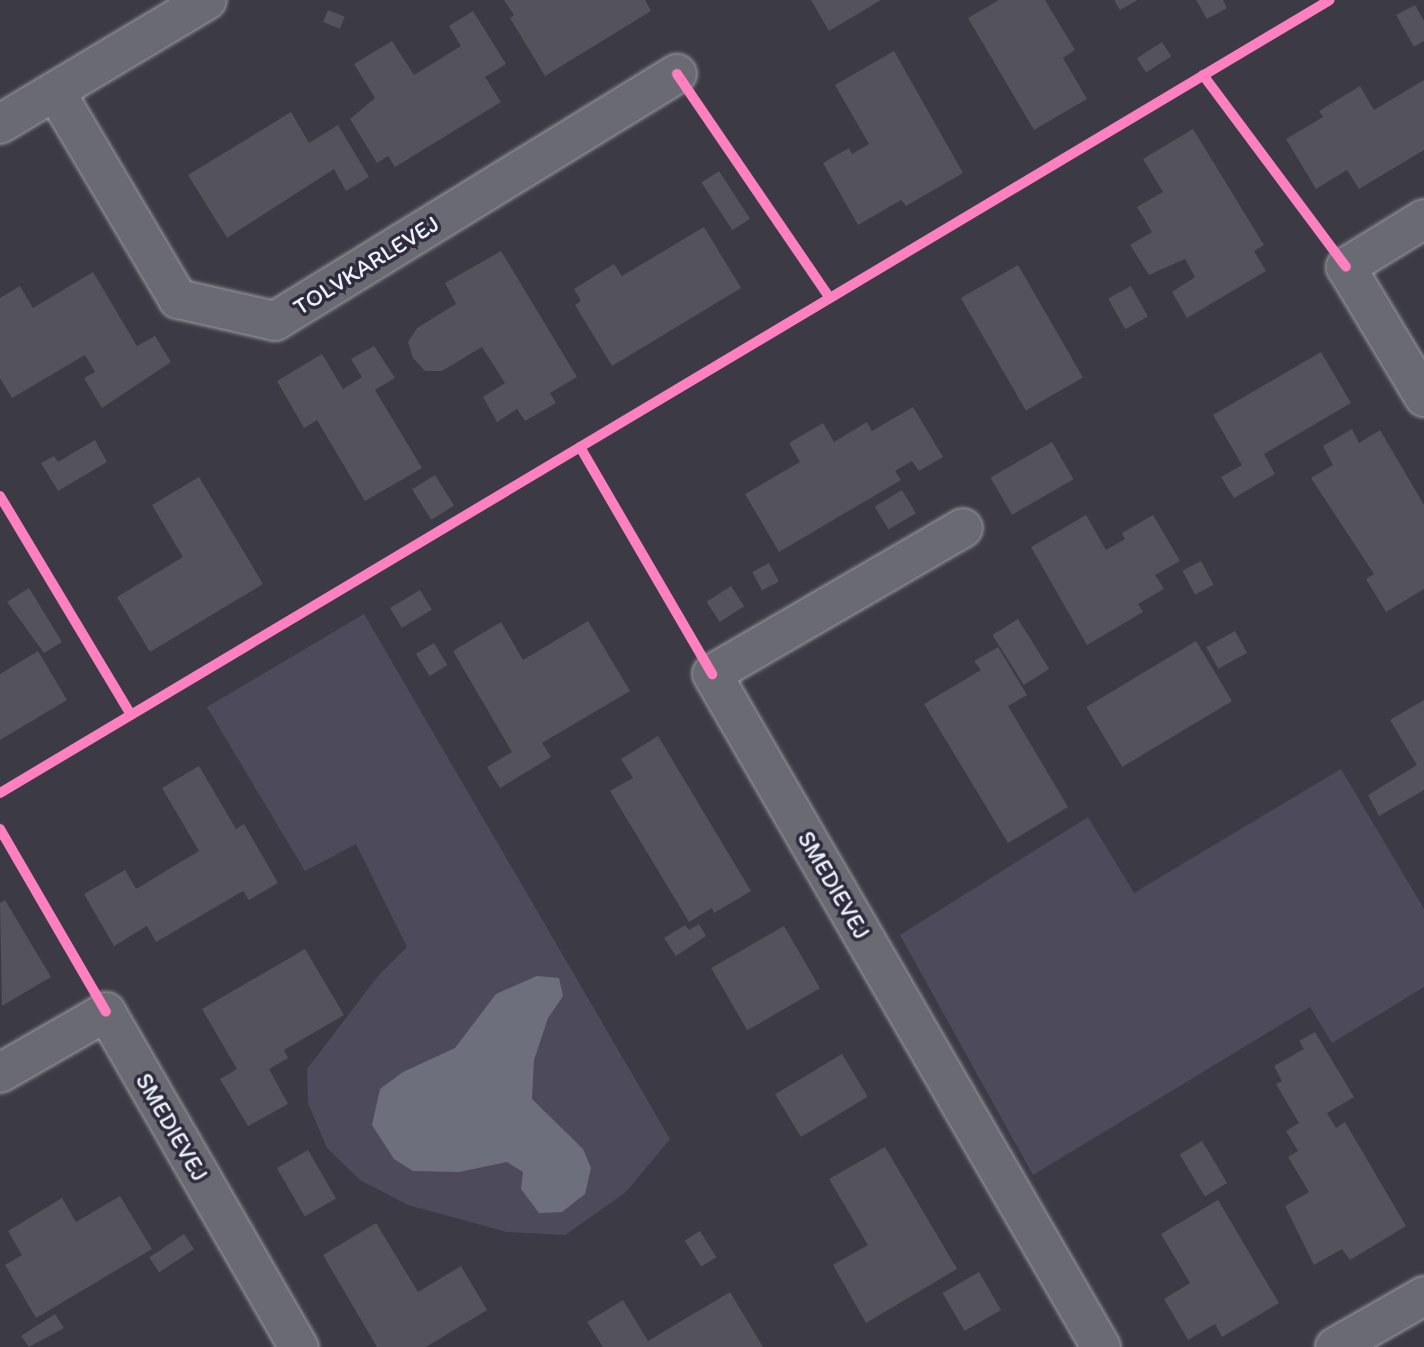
<!DOCTYPE html>
<style>
body{margin:0}
#map{position:relative;width:1424px;height:1347px;overflow:hidden;background:#3c3a44;font-family:Itim,sans-serif}
div>[style]{position:absolute}
[style*='--x']{left:calc(var(--x)*1px);top:calc(var(--y)*1px);width:calc(var(--w)*1px);rotate:calc(var(--a)*1deg)}
.green>*{inset:0;background:#4d4b5b}
.water>*{inset:0;background:#6e6f7c}
.building>*{inset:0;background:#54525a;transform-origin:0 0}
.roads{filter:drop-shadow(0 0 2px #9d9ea4) drop-shadow(0 0 2px #9d9ea4)}
.minor>*{height:38px;margin:-19px;padding:0 19px;transform-origin:19px;border-radius:19px;background:#6a6b72}
.cycleway>*{height:10px;margin:-5px;padding:0 5px;transform-origin:5px;border-radius:5px;background:#ff80c0}
span{translate:-50% -50%;white-space:nowrap;text-align:center;line-height:1.15;-webkit-text-stroke:7px #2f2a3d;paint-order:stroke}
.street-label{font-size:24px;color:#e8f1f8}
</style>
<div id="map">
<div class="green">
<div style="clip-path:polygon(364px 614px,670px 1139px,626px 1192px,565px 1235px,507px 1232px,408px 1205px,360px 1180px,327px 1148px,308px 1103px,307px 1069px,378px 976px,407px 947px,356px 844px,305px 871px,207px 707px)"></div>
<div style="clip-path:polygon(1341px 769px,1424px 909px,1424px 987px,1332px 1043px,1310px 1007px,1033px 1175px,900px 935px,1088px 817px,1134px 893px)"></div>
</div>
<div class="water">
<div style="clip-path:polygon(537px 976px,559px 978px,563px 996px,548px 1018px,534px 1060px,532px 1099px,583px 1149px,591px 1168px,585px 1194px,562px 1212px,539px 1213px,521px 1189px,523px 1172px,507px 1162px,459px 1172px,413px 1171px,394px 1159px,372px 1125px,380px 1089px,403px 1072px,455px 1048px,496px 994px)"></div>
</div>
<div class="building">
<div style="clip-path:polygon(504px 0,645px 0,651px 11px,545px 76px,510px 18px,514px 15px)"></div>
<div style="clip-path:polygon(811px 0,881px 0,829px 31px)"></div>
<div style="clip-path:polygon(999px 0,1045px 0,1075px 50px,1063px 58px,1087px 99px,1034px 130px,968px 18px)"></div>
<div style="clip-path:polygon(1114px 0,1138px 0,1120px 10px)"></div>
<div style="clip-path:polygon(1196px 0,1223px 0,1227px 8px,1207px 19px)"></div>
<div style="clip-path:polygon(1415px 5px,1424px 21px,1424px 41px,1414px 47px,1396px 15px)"></div>
<div style="left:328px;top:10px;width:18px;height:13px;rotate:22deg"></div>
<div style="clip-path:polygon(473px 11px,506px 64px,485px 77px,501px 102px,395px 167px,388px 156px,377px 163px,350px 119px,375px 98px,354px 64px,392px 41px,414px 75px,461px 46px,449px 26px)"></div>
<div style="left:1162px;top:42px;width:17px;height:30px;rotate:57deg"></div>
<div style="clip-path:polygon(894px 51px,963px 173px,906px 206px,901px 200px,858px 225px,823px 163px,849px 148px,852px 154px,869px 144px,835px 85px)"></div>
<div style="clip-path:polygon(1424px 80px,1424px 150px,1359px 189px,1347px 170px,1316px 189px,1286px 139px,1323px 117px,1319px 111px,1360px 86px,1374px 110px)"></div>
<div style="clip-path:polygon(291px 112px,309px 143px,338px 125px,369px 177px,346px 191px,334px 169px,227px 238px,188px 175px)"></div>
<div style="clip-path:polygon(1193px 129px,1264px 245px,1254px 251px,1266px 271px,1187px 318px,1172px 292px,1195px 277px,1185px 259px,1149px 275px,1130px 245px,1152px 232px,1137px 207px,1163px 192px,1143px 159px)"></div>
<div style="left:719px;top:171px;width:57px;height:21px;rotate:57deg"></div>
<div style="clip-path:polygon(704px 227px,741px 288px,612px 366px,575px 305px,581px 301px,574px 289px,614px 264px,622px 276px)"></div>
<div style="clip-path:polygon(501px 251px,577px 377px,550px 393px,556px 403px,525px 421px,517px 409px,497px 422px,483px 397px,505px 383px,482px 347px,442px 371px,425px 371px,413px 358px,408px 342px,417px 328px,456px 304px,445px 283px)"></div>
<div style="left:1018px;top:265px;width:130px;height:66px;rotate:60deg"></div>
<div style="clip-path:polygon(93px 272px,137px 346px,155px 336px,171px 362px,102px 408px,84px 378px,95px 372px,85px 355px,12px 398px,0 378px,0 298px,20px 286px,33px 308px)"></div>
<div style="left:1131px;top:286px;width:35px;height:26px;rotate:61deg"></div>
<div style="clip-path:polygon(374px 346px,395px 378px,375px 390px,422px 468px,365px 501px,317px 420px,304px 428px,277px 381px,322px 354px,343px 389px,362px 377px,351px 359px)"></div>
<div style="clip-path:polygon(1321px 352px,1351px 403px,1264px 454px,1275px 474px,1234px 498px,1221px 477px,1242px 465px,1213px 415px)"></div>
<div style="clip-path:polygon(913px 407px,943px 457px,919px 471px,912px 461px,895px 471px,901px 480px,779px 552px,745px 494px,800px 462px,789px 443px,823px 423px,834px 442px,867px 422px,872px 431px)"></div>
<div style="clip-path:polygon(1352px 429px,1359px 443px,1380px 430px,1424px 505px,1424px 589px,1386px 612px,1366px 579px,1374px 574px,1311px 478px,1333px 465px,1323px 446px)"></div>
<div style="clip-path:polygon(95px 440px,107px 462px,58px 491px,41px 463px,54px 456px,58px 462px)"></div>
<div style="left:1052px;top:442px;width:43px;height:71px;rotate:60deg"></div>
<div style="left:435px;top:475px;width:36px;height:27px;rotate:58deg"></div>
<div style="clip-path:polygon(199px 477px,263px 584px,150px 652px,117px 597px,183px 557px,152px 505px)"></div>
<div style="left:902px;top:490px;width:27px;height:32px;rotate:59deg"></div>
<div style="clip-path:polygon(1086px 515px,1106px 550px,1125px 539px,1122px 533px,1153px 515px,1180px 561px,1155px 575px,1164px 589px,1138px 604px,1143px 612px,1087px 645px,1031px 547px)"></div>
<div style="left:1201px;top:561px;width:27px;height:21px;rotate:62deg"></div>
<div style="left:769px;top:563px;width:21px;height:19px;rotate:62deg"></div>
<div style="left:731px;top:586px;width:24px;height:29px;rotate:57deg"></div>
<div style="clip-path:polygon(29px 588px,62px 642px,44px 653px,7px 602px)"></div>
<div style="left:420px;top:590px;width:23px;height:35px;rotate:59deg"></div>
<div style="left:1018px;top:619px;width:59px;height:30px;rotate:58deg"></div>
<div style="clip-path:polygon(588px 621px,630px 691px,542px 743px,551px 757px,500px 788px,487px 767px,512px 752px,453px 651px,501px 622px,523px 660px)"></div>
<div style="left:1235px;top:631px;width:25px;height:33px;rotate:61deg"></div>
<div style="left:1196px;top:641px;width:70px;height:128px;rotate:59deg"></div>
<div style="left:434px;top:643px;width:26px;height:21px;rotate:59deg"></div>
<div style="clip-path:polygon(998px 647px,1027px 695px,1008px 706px,1068px 807px,1008px 843px,924px 704px,981px 670px,974px 661px)"></div>
<div style="clip-path:polygon(38px 651px,67px 700px,0 740px,0 674px)"></div>
<div style="clip-path:polygon(1424px 700px,1424px 790px,1379px 816px,1368px 795px,1417px 765px,1390px 720px)"></div>
<div style="clip-path:polygon(658px 736px,751px 891px,714px 913px,712px 908px,689px 922px,610px 791px,633px 778px,621px 759px)"></div>
<div style="clip-path:polygon(199px 766px,236px 829px,244px 824px,278px 883px,249px 900px,243px 891px,156px 942px,147px 926px,114px 946px,84px 894px,125px 870px,136px 889px,199px 851px,162px 788px)"></div>
<div style="clip-path:polygon(5px 900px,51px 977px,2px 1006px,0 903px)"></div>
<div style="clip-path:polygon(699px 924px,706px 936px,676px 956px,664px 938px,685px 925px,689px 930px)"></div>
<div style="left:784px;top:926px;width:72px;height:84px;rotate:60deg"></div>
<div style="clip-path:polygon(305px 949px,344px 1015px,284px 1050px,288px 1058px,269px 1069px,288px 1104px,248px 1126px,220px 1079px,237px 1069px,202px 1009px)"></div>
<div style="clip-path:polygon(1315px 1032px,1354px 1097px,1327px 1113px,1336px 1128px,1345px 1122px,1406px 1226px,1350px 1260px,1342px 1249px,1314px 1265px,1285px 1206px,1309px 1192px,1288px 1157px,1298px 1151px,1286px 1131px,1299px 1123px,1276px 1084px,1282px 1081px,1274px 1066px,1304px 1049px,1299px 1041px)"></div>
<div style="left:842px;top:1054px;width:50px;height:78px;rotate:59deg"></div>
<div style="left:1202px;top:1141px;width:49px;height:26px;rotate:59deg"></div>
<div style="clip-path:polygon(885px 1147px,957px 1269px,866px 1323px,833px 1265px,868px 1245px,829px 1179px)"></div>
<div style="left:308px;top:1150px;width:56px;height:36px;rotate:60deg"></div>
<div style="clip-path:polygon(120px 1196px,152px 1249px,36px 1318px,5px 1265px,22px 1255px,8px 1231px,62px 1198px,76px 1222px)"></div>
<div style="clip-path:polygon(1218px 1200px,1279px 1303px,1222px 1337px,1215px 1324px,1188px 1340px,1164px 1299px,1190px 1283px,1161px 1234px)"></div>
<div style="clip-path:polygon(376px 1223px,418px 1292px,461px 1266px,487px 1310px,426px 1347px,377px 1347px,323px 1255px)"></div>
<div style="left:700px;top:1231px;width:31px;height:18px;rotate:58deg"></div>
<div style="left:184px;top:1234px;width:18px;height:42px;rotate:56deg"></div>
<div style="left:979px;top:1272px;width:44px;height:42px;rotate:60deg"></div>
<div style="clip-path:polygon(730px 1292px,763px 1347px,603px 1347px,587px 1322px,623px 1300px,648px 1341px)"></div>
<div style="clip-path:polygon(55px 1314px,64px 1328px,29px 1347px,21px 1336px)"></div>
</div>
<div class="roads">
<div class="minor">
<div style="--x:55;--y:91;--w:242;--a:59.4"></div>
<div style="--x:178;--y:299;--w:99;--a:12.8"></div>
<div style="--x:275;--y:321;--w:472;--a:-31.6"></div>
<div style="--x:0;--y:124;--w:241;--a:-30.9"></div>
<div style="--x:1424;--y:219;--w:92;--a:148.4"></div>
<div style="--x:1346;--y:267;--w:152;--a:59"></div>
<div style="--x:963;--y:528;--w:290;--a:149.8"></div>
<div style="--x:712;--y:674;--w:777;--a:59.97"></div>
<div style="--x:0;--y:1073;--w:122;--a:-29.9"></div>
<div style="--x:106;--y:1012;--w:387;--a:60.1"></div>
<div style="--x:1335;--y:1347;--w:103;--a:-29.8"></div>
</div>
</div>
<div class="cycleway">
<div style="--x:677;--y:74;--w:271;--a:55.7"></div>
<div style="--x:1203;--y:75;--w:239;--a:53.3"></div>
<div style="--x:580;--y:447;--w:263;--a:59.8"></div>
<div style="--x:0;--y:496;--w:255;--a:59.1"></div>
<div style="--x:0;--y:793;--w:1548;--a:-30.81"></div>
<div style="--x:0;--y:829;--w:211;--a:59.9"></div>
</div>
<div class="street-label">
<span style="left:366px;top:265px;rotate:-32deg">TOLVKARLEVEJ</span>
<span style="left:834px;top:885px;rotate:60deg">SMEDIEVEJ</span>
<span style="left:172px;top:1127px;rotate:60deg">SMEDIEVEJ</span>
</div>
</div>
